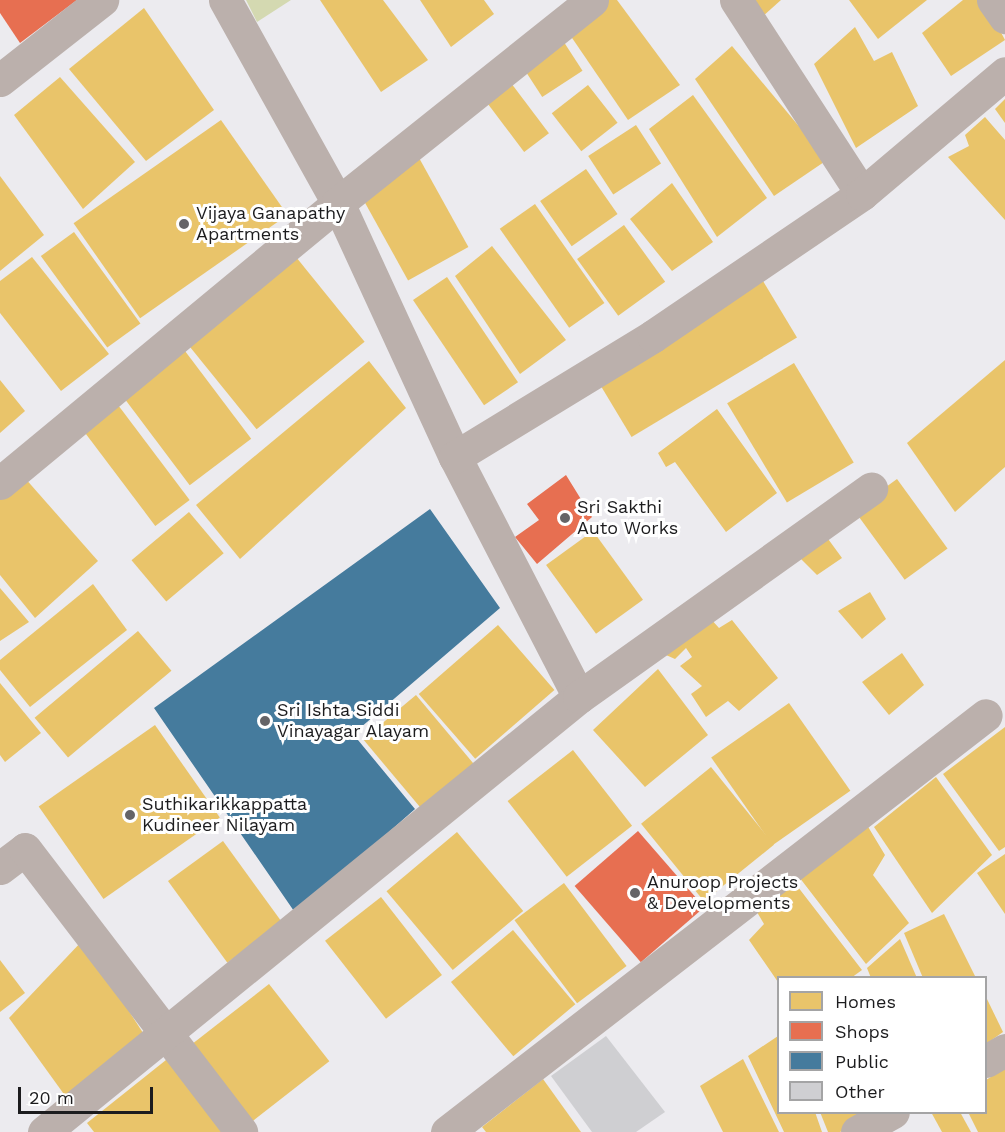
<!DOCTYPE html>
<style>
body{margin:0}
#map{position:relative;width:1005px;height:1132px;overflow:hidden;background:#ecebef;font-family:"Work Sans",sans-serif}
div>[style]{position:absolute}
.green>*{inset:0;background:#d4d9b1}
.homes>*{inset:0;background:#e9c46a;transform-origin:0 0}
.shops>*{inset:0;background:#e76f51;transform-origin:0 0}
.public>*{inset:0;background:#457b9d}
.building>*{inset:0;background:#cfcfd2}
.minor>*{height:33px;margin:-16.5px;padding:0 16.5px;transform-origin:16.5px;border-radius:16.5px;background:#bbb0ac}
.dots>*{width:16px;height:16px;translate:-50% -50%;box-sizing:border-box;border:3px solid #fff;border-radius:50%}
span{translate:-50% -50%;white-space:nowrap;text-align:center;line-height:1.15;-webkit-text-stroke:6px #fff;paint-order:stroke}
.poi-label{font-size:18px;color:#1c1c1e}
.left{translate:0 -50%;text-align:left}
.legend{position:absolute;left:777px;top:976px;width:210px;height:138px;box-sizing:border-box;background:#fff;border:2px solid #a4a4a5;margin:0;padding:8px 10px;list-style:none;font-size:18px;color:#1c1c1e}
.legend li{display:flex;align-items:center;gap:12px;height:30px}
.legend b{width:30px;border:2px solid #a4a4a5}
.scale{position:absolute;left:18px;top:1087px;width:135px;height:27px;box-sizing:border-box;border:3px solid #1c1c1e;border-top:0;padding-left:8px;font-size:18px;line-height:21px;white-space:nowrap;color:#1c1c1e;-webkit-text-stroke:4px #fff;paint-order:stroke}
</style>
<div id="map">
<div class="green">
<i style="clip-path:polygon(246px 0,291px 0,257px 22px)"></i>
</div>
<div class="homes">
<i style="clip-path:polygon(320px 0,383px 0,428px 60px,381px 92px)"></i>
<i style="clip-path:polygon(420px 0,484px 0,494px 14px,451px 47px)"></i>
<i style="clip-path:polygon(604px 0,617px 0,680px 85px,628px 120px,568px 32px)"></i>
<i style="clip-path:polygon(751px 0,781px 0,762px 17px)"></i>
<i style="clip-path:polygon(849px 0,927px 0,878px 39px)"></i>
<i style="clip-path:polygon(963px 0,984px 0,1005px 40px,951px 76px,922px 33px)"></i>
<i style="clip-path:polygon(144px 8px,214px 110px,146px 161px,69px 69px)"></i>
<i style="clip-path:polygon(855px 27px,874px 61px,892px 52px,918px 106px,856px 148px,814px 64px)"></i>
<i style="left:558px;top:33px;width:45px;height:48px;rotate:57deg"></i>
<i style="clip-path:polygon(732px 46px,827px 160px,774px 196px,695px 79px)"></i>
<i style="clip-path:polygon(60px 77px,135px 162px,83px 209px,14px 115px)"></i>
<i style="left:508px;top:79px;width:68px;height:31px;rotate:53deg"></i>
<i style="left:588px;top:85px;width:48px;height:46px;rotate:52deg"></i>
<i style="clip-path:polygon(693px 95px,767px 198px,717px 237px,649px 129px)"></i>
<i style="clip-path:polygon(1005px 99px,1005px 123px,995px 109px)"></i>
<i style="clip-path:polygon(985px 117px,1005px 140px,1005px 220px,948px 157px,969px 146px,965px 135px)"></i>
<i style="left:221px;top:120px;width:116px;height:180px;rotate:55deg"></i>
<i style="left:636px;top:125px;width:46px;height:57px;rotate:57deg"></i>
<i style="left:418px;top:156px;width:104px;height:69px;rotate:61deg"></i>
<i style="left:586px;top:169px;width:55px;height:56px;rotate:55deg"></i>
<i style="clip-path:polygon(0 176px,44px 235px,0 271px)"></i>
<i style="clip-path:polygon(672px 183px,713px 242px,672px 271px,630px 219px)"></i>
<i style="left:535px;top:204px;width:121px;height:43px;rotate:55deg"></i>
<i style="left:624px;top:225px;width:70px;height:58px;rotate:54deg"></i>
<i style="left:74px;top:232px;width:113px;height:41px;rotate:54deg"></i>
<i style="clip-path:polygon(492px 246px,566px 340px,520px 374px,455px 276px)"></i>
<i style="clip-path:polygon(32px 257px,109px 354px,61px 391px,0 313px,0 281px)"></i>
<i style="left:296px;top:257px;width:109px;height:139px;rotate:51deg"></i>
<i style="left:447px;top:277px;width:127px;height:41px;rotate:56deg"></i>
<i style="left:763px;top:281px;width:66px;height:193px;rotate:59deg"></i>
<i style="left:185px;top:351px;width:110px;height:77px;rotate:53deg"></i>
<i style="clip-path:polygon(1005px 360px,1005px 467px,955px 512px,907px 443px)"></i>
<i style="clip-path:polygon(369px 361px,406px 408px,240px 559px,196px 505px)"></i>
<i style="left:794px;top:363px;width:116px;height:78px;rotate:59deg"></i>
<i style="clip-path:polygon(0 380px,25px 411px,0 433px)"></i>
<i style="left:115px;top:401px;width:124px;height:43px;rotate:53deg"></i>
<i style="clip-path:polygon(717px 409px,777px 493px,726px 532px,675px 462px,666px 467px,658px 453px)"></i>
<i style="clip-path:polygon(24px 477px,98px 561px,35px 618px,0 575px,0 496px)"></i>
<i style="left:897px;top:479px;width:86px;height:53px;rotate:54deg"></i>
<i style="left:189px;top:512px;width:54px;height:75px;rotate:50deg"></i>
<i style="left:593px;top:531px;width:85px;height:58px;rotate:54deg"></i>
<i style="clip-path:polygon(823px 532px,842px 558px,817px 575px,796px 554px)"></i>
<i style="clip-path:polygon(93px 584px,127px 630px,30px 707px,0 670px,0 660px)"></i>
<i style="clip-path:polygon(0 588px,29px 622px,0 641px)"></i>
<i style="clip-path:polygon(870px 592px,886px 619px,862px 639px,838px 611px)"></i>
<i style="clip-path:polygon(710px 618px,719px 628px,732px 620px,778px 678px,739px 711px,728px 701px,706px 717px,691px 694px,702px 686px,680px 666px,692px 657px,686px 648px,675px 659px,666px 655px)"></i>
<i style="left:498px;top:625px;width:86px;height:105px;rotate:49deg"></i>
<i style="left:138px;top:631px;width:52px;height:135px;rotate:50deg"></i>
<i style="clip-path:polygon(902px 653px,924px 685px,889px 715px,862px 682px)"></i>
<i style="clip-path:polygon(658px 669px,708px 735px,645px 787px,593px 730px)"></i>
<i style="clip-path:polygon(0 683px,41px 733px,5px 762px,0 755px)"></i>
<i style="left:416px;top:695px;width:90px;height:69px;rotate:50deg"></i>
<i style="left:789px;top:703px;width:107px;height:95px;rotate:55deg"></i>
<i style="left:155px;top:725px;width:113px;height:142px;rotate:55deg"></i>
<i style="clip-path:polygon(1005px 727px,1005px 847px,999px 851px,943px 774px)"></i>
<i style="left:573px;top:750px;width:96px;height:83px;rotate:52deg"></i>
<i style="left:711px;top:767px;width:100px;height:90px;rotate:51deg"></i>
<i style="clip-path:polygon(936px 777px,992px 855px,932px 913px,874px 827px)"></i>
<i style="clip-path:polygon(864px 820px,885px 855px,873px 875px,909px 923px,866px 964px,796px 873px)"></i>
<i style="left:457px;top:832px;width:103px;height:92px;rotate:50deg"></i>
<i style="left:223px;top:841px;width:101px;height:68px;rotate:54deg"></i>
<i style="clip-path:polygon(1005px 854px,1005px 914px,977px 873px)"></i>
<i style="clip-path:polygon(791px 878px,862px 970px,851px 978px,778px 978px,778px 982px,749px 940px,764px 924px,754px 907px)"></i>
<i style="left:564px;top:883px;width:104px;height:62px;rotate:53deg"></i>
<i style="left:381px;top:897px;width:99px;height:71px;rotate:52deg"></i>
<i style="clip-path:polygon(944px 914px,976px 978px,923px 978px,904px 933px)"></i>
<i style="left:513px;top:930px;width:97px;height:81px;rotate:50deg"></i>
<i style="clip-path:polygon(900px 939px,917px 978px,871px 978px,867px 968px)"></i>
<i style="clip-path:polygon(83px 940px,145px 1036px,66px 1097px,9px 1018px)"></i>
<i style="clip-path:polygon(0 960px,25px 993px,0 1012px)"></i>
<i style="left:269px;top:984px;width:98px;height:100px;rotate:52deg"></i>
<i style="clip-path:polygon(986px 997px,1003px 1032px,986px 1044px)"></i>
<i style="clip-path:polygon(778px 1036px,778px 1112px,815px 1112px,822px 1132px,784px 1132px,748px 1056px)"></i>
<i style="clip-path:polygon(171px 1056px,226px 1132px,94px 1132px,87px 1123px)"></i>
<i style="clip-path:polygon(743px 1059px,779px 1132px,723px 1132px,700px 1086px)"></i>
<i style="clip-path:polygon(1005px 1068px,1005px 1132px,978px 1132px,968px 1112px,986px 1112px,986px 1080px)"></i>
<i style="clip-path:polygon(543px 1079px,581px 1132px,486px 1132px,482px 1127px)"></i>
<i style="clip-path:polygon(820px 1112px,867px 1112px,869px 1116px,840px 1132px,828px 1132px)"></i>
<i style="clip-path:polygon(931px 1112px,960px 1112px,971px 1132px,942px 1132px)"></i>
</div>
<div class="shops">
<i style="clip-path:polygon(0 0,77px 0,20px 43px,0 13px)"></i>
<i style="clip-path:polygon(566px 475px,592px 517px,537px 564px,515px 537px,539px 520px,527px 504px)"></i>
<i style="left:638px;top:831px;width:101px;height:84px;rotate:49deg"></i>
</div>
<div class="public">
<i style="clip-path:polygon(430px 509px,500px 608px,353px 734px,415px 809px,296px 914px,154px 708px)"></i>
</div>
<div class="building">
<i style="clip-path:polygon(606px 1036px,665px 1112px,636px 1132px,592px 1132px,551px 1076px)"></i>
</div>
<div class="minor">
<i style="left:225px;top:0;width:232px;rotate:60.9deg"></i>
<i style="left:338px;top:203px;width:280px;rotate:65.3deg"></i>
<i style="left:455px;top:457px;width:270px;rotate:62.7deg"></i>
<i style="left:736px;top:0;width:231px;rotate:57deg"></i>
<i style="left:993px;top:0;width:21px;rotate:55deg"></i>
<i style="left:0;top:80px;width:130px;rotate:-38.1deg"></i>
<i style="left:455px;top:457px;width:232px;rotate:-31.4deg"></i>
<i style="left:653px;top:336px;width:253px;rotate:-34.2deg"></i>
<i style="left:862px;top:194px;width:187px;rotate:-40.2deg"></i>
<i style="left:0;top:483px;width:439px;rotate:-39.6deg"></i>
<i style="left:338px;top:203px;width:325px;rotate:-38.6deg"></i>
<i style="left:0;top:868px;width:31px;rotate:-37deg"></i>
<i style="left:25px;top:849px;width:356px;rotate:52.6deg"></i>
<i style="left:986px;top:1061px;width:22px;rotate:-30deg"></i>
<i style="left:44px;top:1132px;width:690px;rotate:-39.11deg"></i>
<i style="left:579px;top:697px;width:359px;rotate:-35.5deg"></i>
<i style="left:447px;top:1132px;width:681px;rotate:-37.73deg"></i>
<i style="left:857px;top:1132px;width:41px;rotate:-29.1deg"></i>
</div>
<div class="dots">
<i style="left:184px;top:224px;background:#656467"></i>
<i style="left:565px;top:518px;background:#656467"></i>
<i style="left:265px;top:721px;background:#656467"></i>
<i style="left:130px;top:815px;background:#656467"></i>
<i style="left:635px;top:893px;background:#656467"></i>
</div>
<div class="poi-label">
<span class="left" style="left:196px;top:224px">Vijaya Ganapathy<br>Apartments</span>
<span class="left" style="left:577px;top:518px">Sri Sakthi<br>Auto Works</span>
<span class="left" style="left:277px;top:721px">Sri Ishta Siddi<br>Vinayagar Alayam</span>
<span class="left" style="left:142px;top:815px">Suthikarikkappatta<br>Kudineer Nilayam</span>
<span class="left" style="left:647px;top:893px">Anuroop Projects<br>&amp; Developments</span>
</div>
<ul class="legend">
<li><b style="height:16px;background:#e9c46a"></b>Homes</li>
<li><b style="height:16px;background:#e76f51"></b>Shops</li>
<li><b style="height:16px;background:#457b9d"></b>Public</li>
<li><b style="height:16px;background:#cfcfd2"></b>Other</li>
</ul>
<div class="scale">20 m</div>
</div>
